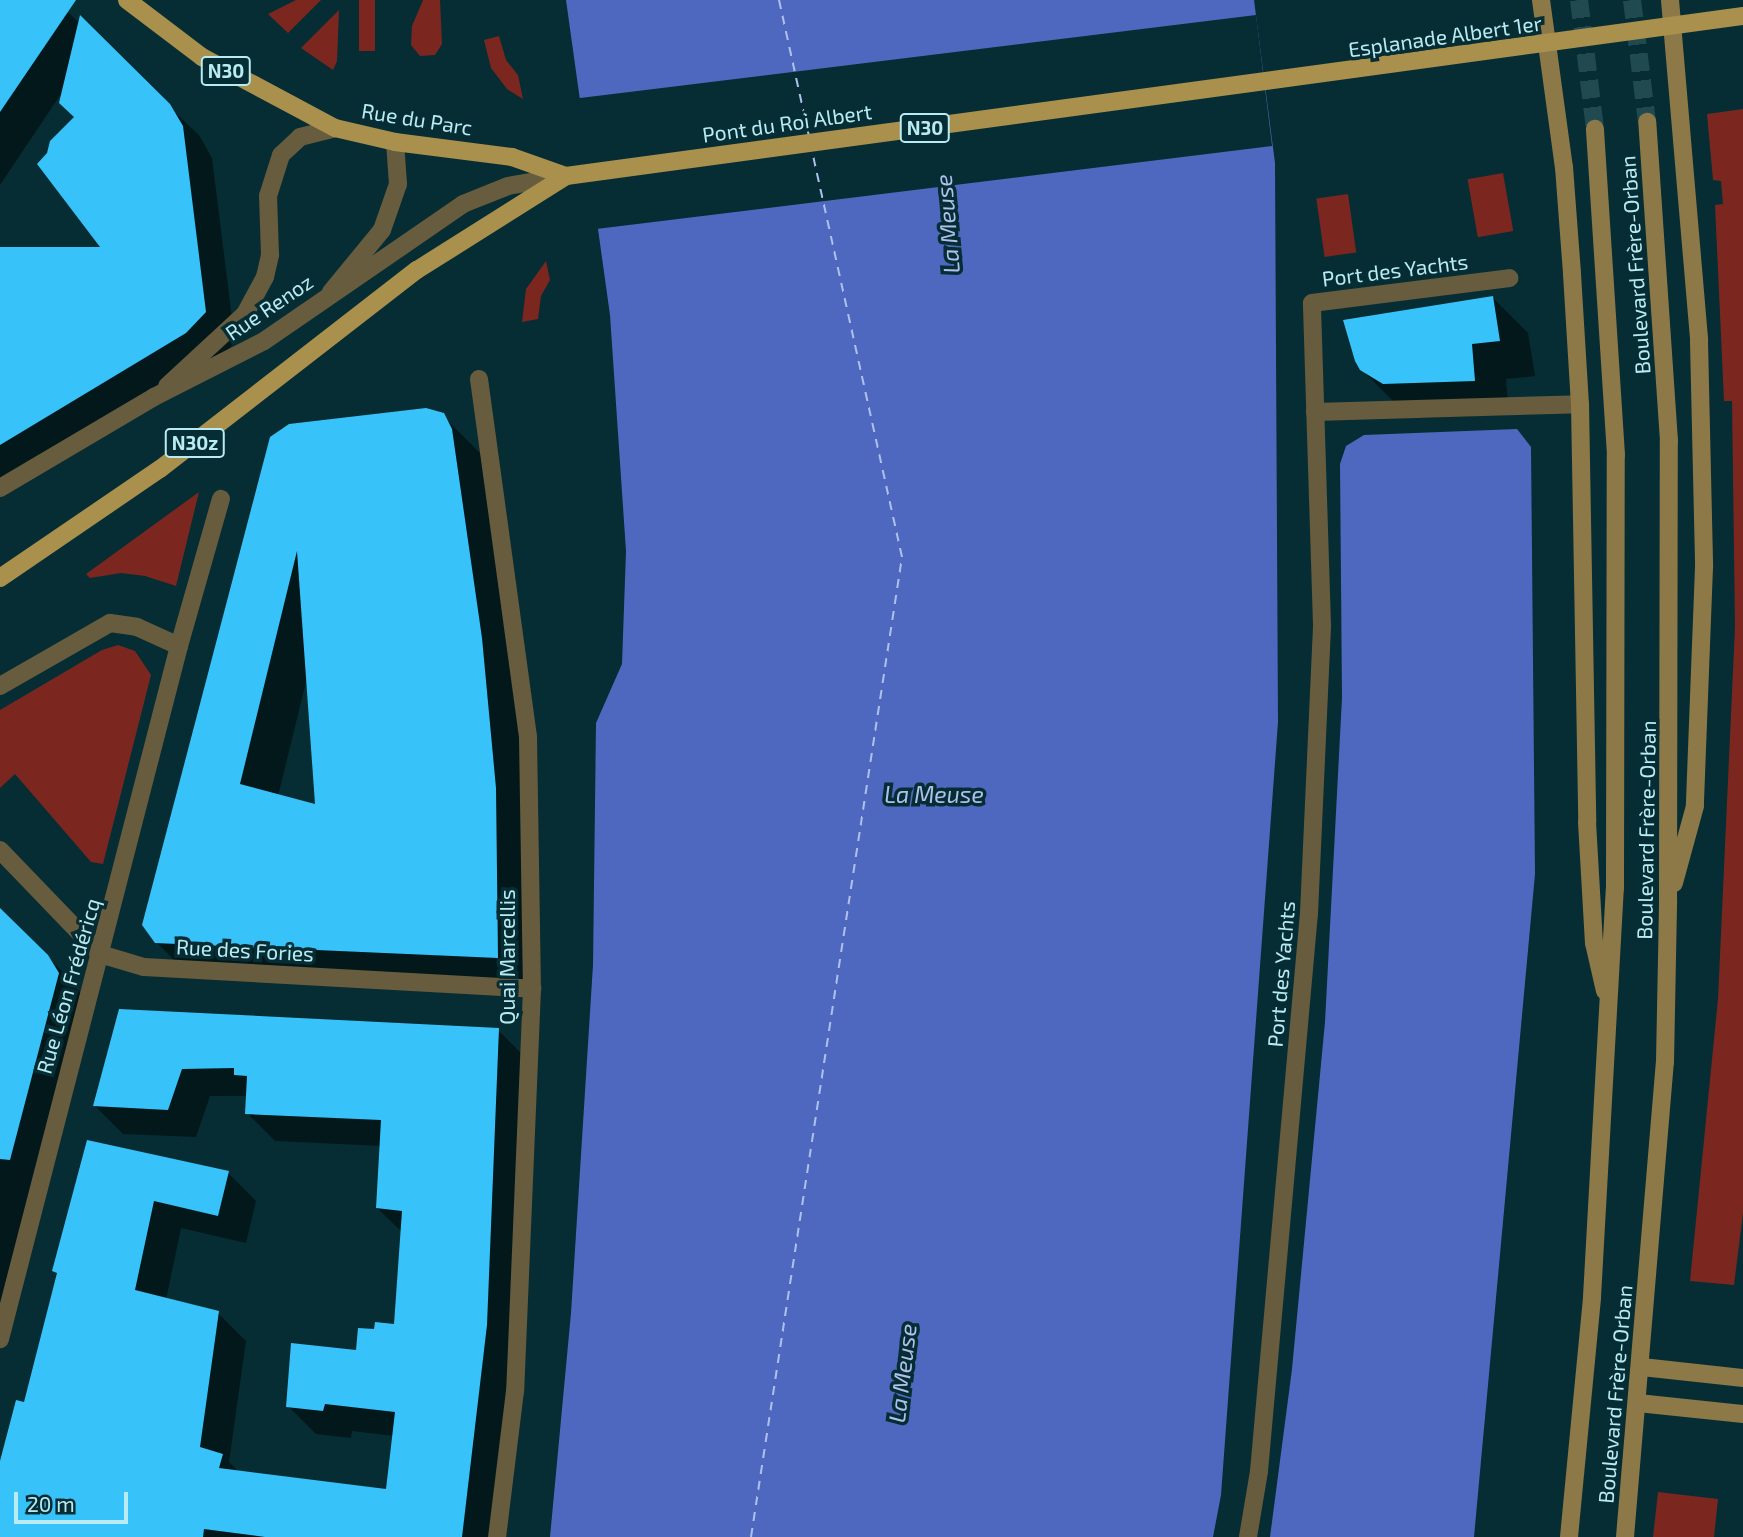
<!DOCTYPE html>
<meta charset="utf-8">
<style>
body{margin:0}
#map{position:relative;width:1743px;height:1537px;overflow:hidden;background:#062d33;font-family:"Exo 2",sans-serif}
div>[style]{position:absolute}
.green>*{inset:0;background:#7b271f;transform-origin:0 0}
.water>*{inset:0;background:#4f68bf}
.pier>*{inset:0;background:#062d33;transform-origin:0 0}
.shadow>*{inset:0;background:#0007}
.ferry>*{height:2px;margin-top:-1px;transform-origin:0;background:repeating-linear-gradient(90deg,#afc0ed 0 9px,transparent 0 16px)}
.building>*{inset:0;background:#37c3f9}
.secondary-tunnel>*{height:18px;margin-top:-9px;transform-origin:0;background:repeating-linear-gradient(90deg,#214a50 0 18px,transparent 0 27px)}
.service>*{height:18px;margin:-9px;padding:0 9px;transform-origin:9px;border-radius:9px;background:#685c3e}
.minor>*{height:18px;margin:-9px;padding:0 9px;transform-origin:9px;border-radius:9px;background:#685c3e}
.tertiary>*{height:18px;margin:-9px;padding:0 9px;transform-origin:9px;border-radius:9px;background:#685c3e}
.secondary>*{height:18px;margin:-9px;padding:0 9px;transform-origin:9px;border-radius:9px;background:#8d7947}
.primary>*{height:18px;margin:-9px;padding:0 9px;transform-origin:9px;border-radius:9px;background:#a9904d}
span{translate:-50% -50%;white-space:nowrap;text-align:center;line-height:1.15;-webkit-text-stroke:7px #062d33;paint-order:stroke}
.shield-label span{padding:2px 5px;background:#062d33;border:2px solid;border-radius:5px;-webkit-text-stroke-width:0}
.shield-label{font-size:19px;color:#b8ebf4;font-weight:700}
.street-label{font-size:21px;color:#b8ebf4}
.water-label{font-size:23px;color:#afc0ed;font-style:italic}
.scale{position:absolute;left:14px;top:1492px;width:114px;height:32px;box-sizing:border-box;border:4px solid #b8ebf4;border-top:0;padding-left:9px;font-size:21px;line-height:24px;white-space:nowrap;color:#b8ebf4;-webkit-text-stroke:5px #062d33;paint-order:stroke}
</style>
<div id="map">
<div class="green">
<i style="clip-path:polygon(296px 0,321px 0,288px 33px,268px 14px)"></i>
<i style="left:359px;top:0;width:16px;height:51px"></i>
<i style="clip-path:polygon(423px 0,440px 0,442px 44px,435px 55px,420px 56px,411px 45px,412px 26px)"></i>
<i style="clip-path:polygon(339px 10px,337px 61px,333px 70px,301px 48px)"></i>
<i style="clip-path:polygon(499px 36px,506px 60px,518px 75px,523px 99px,507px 89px,491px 68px,484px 40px)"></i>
<i style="clip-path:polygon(1743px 109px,1743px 1213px,1734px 1285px,1690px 1281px,1718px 999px,1735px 627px,1732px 401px,1724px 401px,1715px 205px,1723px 204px,1721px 181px,1713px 180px,1707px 114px)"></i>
<i style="left:1503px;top:173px;width:59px;height:36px;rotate:80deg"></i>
<i style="left:1348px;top:194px;width:59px;height:32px;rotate:82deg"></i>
<i style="clip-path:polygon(546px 261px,550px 280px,541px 296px,538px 319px,522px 322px,526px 289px)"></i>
<i style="clip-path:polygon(199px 492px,176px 586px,145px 576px,121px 573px,90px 578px,86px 574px)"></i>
<i style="clip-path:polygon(118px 645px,135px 651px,151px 675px,103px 864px,91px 862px,15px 774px,0 788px,0 710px,102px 650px)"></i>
<i style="clip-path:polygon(1658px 1492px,1718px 1499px,1714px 1537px,1653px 1537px)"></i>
</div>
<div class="water">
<i style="clip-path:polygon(566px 0,1254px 0,1275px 163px,1278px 722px,1221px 1495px,1213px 1537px,550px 1537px,571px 1313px,593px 965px,596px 723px,622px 664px,626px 551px,610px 315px)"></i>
<i style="clip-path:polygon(1517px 429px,1531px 447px,1535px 874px,1474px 1537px,1270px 1537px,1292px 1369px,1325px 1022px,1342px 698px,1340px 464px,1346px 446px,1364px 435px)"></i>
</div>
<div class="pier">
<i style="left:1256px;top:15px;width:132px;height:685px;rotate:83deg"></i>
</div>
<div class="shadow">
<i style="clip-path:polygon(0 0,55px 0,199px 135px,212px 158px,235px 342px,216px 362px,0 494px,0 278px,104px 248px,76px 118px,63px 91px,0 185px)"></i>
<i style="clip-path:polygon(1493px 298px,1528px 333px,1535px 376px,1506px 379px,1509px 415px,1420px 418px,1397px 405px,1361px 369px)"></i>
<i style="clip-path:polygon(evenodd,426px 409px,438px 411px,482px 455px,523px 742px,530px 991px,190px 976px,156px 942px,271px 438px,281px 429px,426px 409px,307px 678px,317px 806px,278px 796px,307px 678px)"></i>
<i style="clip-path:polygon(0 910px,75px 984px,85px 1001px,0 1336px)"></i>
<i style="clip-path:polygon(121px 1011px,498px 1030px,526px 1058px,515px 1354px,491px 1537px,0 1537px,0 1467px,26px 1404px,59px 1276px,54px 1271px,89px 1142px,228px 1173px,256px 1201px,246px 1243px,181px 1228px,166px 1300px,218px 1313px,246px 1341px,229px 1462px,239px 1472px,388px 1491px,394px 1436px,352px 1431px,351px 1438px,316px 1434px,288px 1406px,358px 1352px,376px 1331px,396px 1326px,402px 1232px,377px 1208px,382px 1146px,275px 1141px,247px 1113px,248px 1096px,210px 1096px,196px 1137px,123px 1134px,95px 1106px)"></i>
</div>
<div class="ferry">
<i style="left:779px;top:0;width:139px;rotate:77.6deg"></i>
<i style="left:751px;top:1537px;width:992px;rotate:-81.24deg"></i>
<i style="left:902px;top:557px;width:416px;rotate:-102.5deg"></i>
</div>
<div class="building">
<i style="clip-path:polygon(0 0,76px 0,0 112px)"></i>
<i style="clip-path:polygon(80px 15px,170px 104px,183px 126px,206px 312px,186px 333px,0 445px,0 247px,100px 247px,37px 164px,47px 153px,50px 141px,74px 117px,59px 103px)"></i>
<i style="clip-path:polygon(1493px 296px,1500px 341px,1472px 344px,1475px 381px,1383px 384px,1360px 370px,1355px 361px,1343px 320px)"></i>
<i style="clip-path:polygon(evenodd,426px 408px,444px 413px,452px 429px,482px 638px,496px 788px,498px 958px,155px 943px,142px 925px,270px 437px,289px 424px,426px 408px,297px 551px,315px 804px,240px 784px,297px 551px)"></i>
<i style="clip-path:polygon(0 908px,48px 955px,59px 973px,10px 1160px,0 1159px)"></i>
<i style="clip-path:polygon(119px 1009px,499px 1028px,487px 1325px,462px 1537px,265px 1537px,204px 1529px,203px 1537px,0 1537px,0 1461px,16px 1400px,24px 1402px,57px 1273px,52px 1271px,87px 1140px,229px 1171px,218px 1216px,154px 1201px,135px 1290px,219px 1311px,200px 1447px,223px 1454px,219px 1468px,386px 1489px,395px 1412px,325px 1404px,323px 1411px,286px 1407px,291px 1343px,356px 1350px,358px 1328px,374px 1329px,375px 1322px,394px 1324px,402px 1211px,376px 1208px,381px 1120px,245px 1114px,247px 1076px,234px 1075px,234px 1068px,182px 1069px,168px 1110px,93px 1106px)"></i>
</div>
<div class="secondary-tunnel">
<i style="left:1579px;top:0;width:130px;rotate:82.9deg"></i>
<i style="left:1632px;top:0;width:123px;rotate:83deg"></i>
</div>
<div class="service">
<i style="left:1315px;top:412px;width:265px;rotate:-1.7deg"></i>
<i style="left:1248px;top:1537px;width:67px;rotate:-80.5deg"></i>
<i style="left:1259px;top:1471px;width:560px;rotate:-84.88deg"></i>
<i style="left:1309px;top:913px;width:288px;rotate:-87.4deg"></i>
<i style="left:1322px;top:625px;width:322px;rotate:-91.8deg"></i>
<i style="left:1312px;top:303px;width:199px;rotate:-7.2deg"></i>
</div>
<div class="minor">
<i style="left:331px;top:292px;width:80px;rotate:-50.6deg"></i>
<i style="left:382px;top:230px;width:49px;rotate:-70.8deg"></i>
<i style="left:398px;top:184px;width:42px;rotate:-94.1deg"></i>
<i style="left:479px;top:379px;width:361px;rotate:82.2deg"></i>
<i style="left:528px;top:737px;width:252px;rotate:89.1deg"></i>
<i style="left:532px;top:989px;width:402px;rotate:92.4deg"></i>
<i style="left:515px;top:1391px;width:147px;rotate:97deg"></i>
<i style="left:167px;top:386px;width:106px;rotate:-42.7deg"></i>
<i style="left:245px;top:314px;width:42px;rotate:-61.6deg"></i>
<i style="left:265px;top:277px;width:23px;rotate:-77deg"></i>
<i style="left:270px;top:255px;width:59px;rotate:-91.9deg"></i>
<i style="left:268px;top:196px;width:43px;rotate:-72.4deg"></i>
<i style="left:281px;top:155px;width:26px;rotate:-43deg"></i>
<i style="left:300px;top:137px;width:36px;rotate:-14deg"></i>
<i style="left:179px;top:646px;width:153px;rotate:-74.1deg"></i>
<i style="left:0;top:686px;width:127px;rotate:-29.8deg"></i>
<i style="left:110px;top:623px;width:27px;rotate:8deg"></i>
<i style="left:137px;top:627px;width:46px;rotate:24.3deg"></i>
<i style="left:179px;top:646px;width:716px;rotate:104.48deg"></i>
<i style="left:0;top:850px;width:144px;rotate:46.1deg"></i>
<i style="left:100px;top:954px;width:46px;rotate:16.5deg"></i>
<i style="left:144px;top:967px;width:389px;rotate:3.2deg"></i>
</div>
<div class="tertiary">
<i style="left:0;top:488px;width:179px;rotate:-30.6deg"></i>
<i style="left:154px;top:397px;width:123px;rotate:-27deg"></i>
<i style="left:264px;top:341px;width:242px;rotate:-34.5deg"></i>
<i style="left:463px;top:204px;width:48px;rotate:-21.8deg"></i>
<i style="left:508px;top:186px;width:59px;rotate:-9.8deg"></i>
</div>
<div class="secondary">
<i style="left:1541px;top:0;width:169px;rotate:82.2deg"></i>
<i style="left:1564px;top:167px;width:107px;rotate:85.7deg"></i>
<i style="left:1572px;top:274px;width:130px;rotate:86.5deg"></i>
<i style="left:1580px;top:404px;width:418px;rotate:89deg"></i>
<i style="left:1587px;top:822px;width:121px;rotate:86.7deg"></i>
<i style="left:1594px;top:943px;width:49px;rotate:77.1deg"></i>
<i style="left:1670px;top:0;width:342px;rotate:85.1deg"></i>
<i style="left:1699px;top:341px;width:226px;rotate:88.7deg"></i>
<i style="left:1704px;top:567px;width:239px;rotate:92.2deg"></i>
<i style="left:1695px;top:806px;width:80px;rotate:105.3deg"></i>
<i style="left:1642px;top:1367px;width:102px;rotate:6.2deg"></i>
<i style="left:1638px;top:1403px;width:106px;rotate:6deg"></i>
<i style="left:1569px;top:1537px;width:241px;rotate:-84.5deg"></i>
<i style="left:1592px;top:1297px;width:410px;rotate:-86.8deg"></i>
<i style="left:1615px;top:888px;width:433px;rotate:-89.9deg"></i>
<i style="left:1616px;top:455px;width:327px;rotate:-93.7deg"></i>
<i style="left:1625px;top:1537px;width:477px;rotate:-85.2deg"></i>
<i style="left:1665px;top:1062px;width:162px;rotate:-88.9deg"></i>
<i style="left:1668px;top:900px;width:459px;rotate:-89.9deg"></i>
<i style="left:1669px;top:441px;width:320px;rotate:-93.9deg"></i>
</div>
<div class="primary">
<i style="left:127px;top:0;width:94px;rotate:37.2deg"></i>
<i style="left:202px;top:57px;width:151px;rotate:28.1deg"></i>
<i style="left:335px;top:128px;width:62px;rotate:13.1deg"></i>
<i style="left:395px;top:142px;width:118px;rotate:7.3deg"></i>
<i style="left:512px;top:157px;width:57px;rotate:19.4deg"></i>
<i style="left:0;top:578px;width:194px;rotate:-34.3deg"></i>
<i style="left:160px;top:469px;width:325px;rotate:-37.8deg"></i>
<i style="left:417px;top:270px;width:176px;rotate:-32.2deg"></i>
<i style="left:566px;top:176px;width:1188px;rotate:-7.74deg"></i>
</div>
<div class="shield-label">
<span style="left:226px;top:71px">N30</span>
<span style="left:925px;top:128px">N30</span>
<span style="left:195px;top:443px">N30z</span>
</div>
<div class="street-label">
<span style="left:1445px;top:36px;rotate:-8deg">Esplanade Albert 1er</span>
<span style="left:417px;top:119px;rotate:9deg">Rue du Parc</span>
<span style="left:787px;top:123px;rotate:-8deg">Pont du Roi Albert</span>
<span style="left:1635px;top:265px;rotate:-94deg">Boulevard Frère-Orban</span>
<span style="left:1395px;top:270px;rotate:-7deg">Port des Yachts</span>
<span style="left:269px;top:307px;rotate:-34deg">Rue Renoz</span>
<span style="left:1646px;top:830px;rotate:-89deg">Boulevard Frère-Orban</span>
<span style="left:245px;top:950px;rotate:3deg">Rue des Fories</span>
<span style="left:507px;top:957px;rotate:-90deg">Quai Marcellis</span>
<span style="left:1281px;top:974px;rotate:-85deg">Port des Yachts</span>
<span style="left:68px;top:986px;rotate:-74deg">Rue Léon Frédéricq</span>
<span style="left:1615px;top:1394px;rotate:-85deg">Boulevard Frère-Orban</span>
</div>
<div class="water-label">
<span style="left:947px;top:224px;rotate:-95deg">La Meuse</span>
<span style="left:934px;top:794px">La Meuse</span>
<span style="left:902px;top:1373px;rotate:-83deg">La Meuse</span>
</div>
<div class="scale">20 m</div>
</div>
